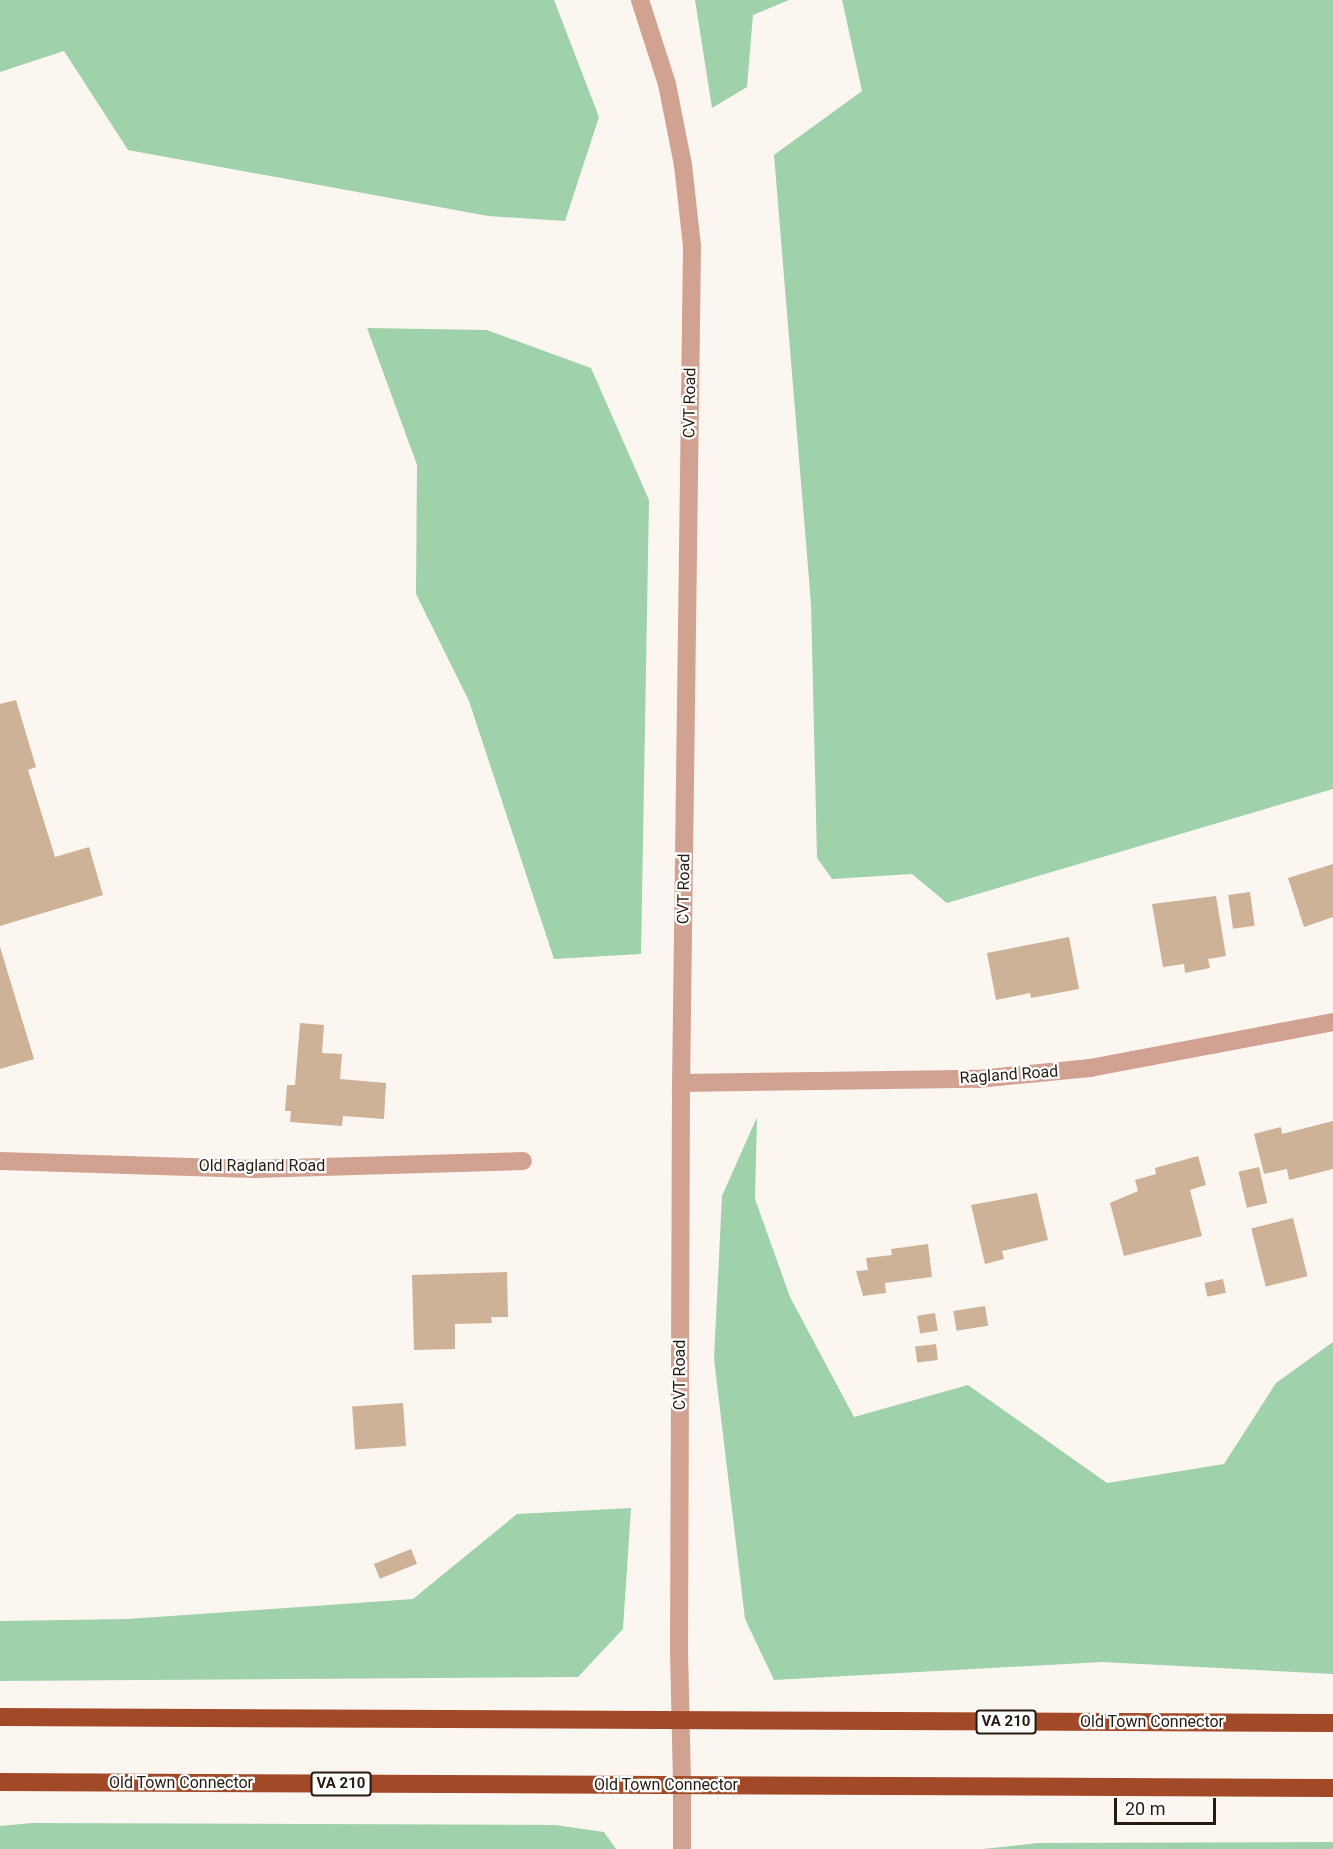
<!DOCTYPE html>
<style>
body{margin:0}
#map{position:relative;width:1333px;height:1849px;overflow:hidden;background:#fcf6f1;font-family:Roboto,sans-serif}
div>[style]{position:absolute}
.forest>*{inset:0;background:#9fd1aa}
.building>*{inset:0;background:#cdb298;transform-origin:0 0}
.minor>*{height:18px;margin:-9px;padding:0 9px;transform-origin:9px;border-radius:9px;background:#d1a292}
.tertiary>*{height:18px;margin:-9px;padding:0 9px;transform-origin:9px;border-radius:9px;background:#d1a292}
.trunk>*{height:18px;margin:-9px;padding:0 9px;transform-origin:9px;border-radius:9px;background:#a24a28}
span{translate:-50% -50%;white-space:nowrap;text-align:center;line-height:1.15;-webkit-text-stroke:4.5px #fff;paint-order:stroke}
.shield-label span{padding:2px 4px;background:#fff;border:2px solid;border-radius:4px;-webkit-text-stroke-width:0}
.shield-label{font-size:15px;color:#251b11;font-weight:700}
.street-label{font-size:16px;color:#251b11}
.scale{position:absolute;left:1114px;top:1798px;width:102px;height:27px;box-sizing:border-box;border:3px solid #251b11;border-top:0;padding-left:8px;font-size:18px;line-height:21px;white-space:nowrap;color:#251b11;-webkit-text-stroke:4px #fff;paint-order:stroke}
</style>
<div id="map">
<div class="forest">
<i style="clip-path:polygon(0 0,554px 0,599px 117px,565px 221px,488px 216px,128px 150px,64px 51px,0 72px)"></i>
<i style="clip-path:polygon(695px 0,789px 0,753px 15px,747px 87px,712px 108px)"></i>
<i style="clip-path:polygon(842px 0,1333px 0,1333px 789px,947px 903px,912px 874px,832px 879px,817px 858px,811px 604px,774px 155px,862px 91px)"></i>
<i style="clip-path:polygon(367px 328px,487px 330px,591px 368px,649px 500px,641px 954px,554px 959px,469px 701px,416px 594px,417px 465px)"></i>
<i style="clip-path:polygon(757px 1117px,755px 1199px,790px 1297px,854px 1417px,968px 1385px,1107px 1483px,1224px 1464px,1276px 1383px,1333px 1342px,1333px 1674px,1102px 1662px,774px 1680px,745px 1619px,714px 1359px,722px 1196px)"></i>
<i style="clip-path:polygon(631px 1508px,623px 1629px,578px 1677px,0 1681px,0 1621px,128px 1619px,413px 1599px,517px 1514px)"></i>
<i style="clip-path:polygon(32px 1823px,555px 1825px,604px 1832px,616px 1849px,0 1849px,0 1826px)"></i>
<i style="clip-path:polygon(1333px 1842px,1333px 1849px,983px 1849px,1038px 1843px)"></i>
</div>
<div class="building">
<i style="clip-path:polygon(16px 700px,36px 767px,28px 770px,55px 857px,89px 847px,103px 895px,0 926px,0 704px)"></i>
<i style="clip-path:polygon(1333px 864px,1333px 917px,1304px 927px,1288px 878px)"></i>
<i style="left:1250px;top:892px;width:34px;height:22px;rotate:82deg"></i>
<i style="clip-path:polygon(1216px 896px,1226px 956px,1208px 959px,1210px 968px,1185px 973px,1184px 964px,1163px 967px,1152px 904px)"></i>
<i style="clip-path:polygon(1069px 937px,1079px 989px,1031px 998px,1030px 993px,996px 1000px,987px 953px)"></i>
<i style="clip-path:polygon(0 947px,34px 1059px,0 1069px)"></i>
<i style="clip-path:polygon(300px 1023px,324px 1025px,322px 1053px,342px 1054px,340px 1079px,386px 1083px,384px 1119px,343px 1116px,342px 1126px,290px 1122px,291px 1111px,285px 1111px,287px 1085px,295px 1085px)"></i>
<i style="clip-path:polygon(1333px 1121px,1333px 1169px,1289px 1180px,1287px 1169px,1264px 1174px,1254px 1134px,1281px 1127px,1282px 1134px)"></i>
<i style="clip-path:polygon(1198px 1156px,1206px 1185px,1190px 1190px,1202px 1236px,1124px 1256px,1110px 1203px,1138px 1191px,1135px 1180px,1156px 1174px,1155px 1168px)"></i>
<i style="left:1259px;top:1167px;width:37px;height:21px;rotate:77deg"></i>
<i style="clip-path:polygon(1037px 1193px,1048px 1240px,1002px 1251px,1004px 1259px,985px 1264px,971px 1205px)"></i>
<i style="left:1293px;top:1218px;width:60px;height:43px;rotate:76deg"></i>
<i style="clip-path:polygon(928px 1244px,932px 1277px,885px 1283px,886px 1293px,863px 1296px,856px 1271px,868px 1270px,866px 1258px,892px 1255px,891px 1249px)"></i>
<i style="clip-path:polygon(507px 1272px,508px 1317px,491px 1317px,492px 1323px,455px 1324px,455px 1349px,414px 1350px,412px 1275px)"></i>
<i style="left:1223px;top:1279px;width:14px;height:19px;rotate:78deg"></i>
<i style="left:985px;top:1306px;width:20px;height:32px;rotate:81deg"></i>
<i style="left:935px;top:1313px;width:18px;height:18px;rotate:81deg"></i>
<i style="left:936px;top:1344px;width:16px;height:21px;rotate:83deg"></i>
<i style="left:403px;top:1403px;width:43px;height:51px;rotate:86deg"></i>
<i style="left:411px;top:1549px;width:16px;height:40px;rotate:68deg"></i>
</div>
<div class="minor">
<i style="left:681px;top:1083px;width:297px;rotate:-0.8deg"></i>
<i style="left:978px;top:1079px;width:113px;rotate:-5.6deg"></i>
<i style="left:1090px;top:1068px;width:247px;rotate:-10.7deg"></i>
<i style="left:0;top:1161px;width:254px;rotate:1.8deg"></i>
<i style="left:254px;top:1169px;width:269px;rotate:-1.7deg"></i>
<i style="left:682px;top:1785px;width:64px;rotate:90deg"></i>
</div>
<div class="tertiary">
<i style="left:640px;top:0;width:88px;rotate:72.2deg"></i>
<i style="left:667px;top:84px;width:83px;rotate:78.8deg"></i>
<i style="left:683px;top:165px;width:81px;rotate:83.7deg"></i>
<i style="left:692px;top:246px;width:837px;rotate:90.75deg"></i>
<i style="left:681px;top:1083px;width:568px;rotate:90.2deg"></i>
<i style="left:679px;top:1651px;width:134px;rotate:88.7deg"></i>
</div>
<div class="trunk">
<i style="left:0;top:1717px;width:1333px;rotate:0.26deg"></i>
<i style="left:0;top:1782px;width:1333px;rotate:0.26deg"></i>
</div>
<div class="shield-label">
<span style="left:1006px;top:1722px">VA 210</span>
<span style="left:341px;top:1784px">VA 210</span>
</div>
<div class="street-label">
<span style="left:690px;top:403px;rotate:-89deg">CVT Road</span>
<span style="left:684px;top:889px;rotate:-89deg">CVT Road</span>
<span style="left:1009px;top:1075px;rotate:-4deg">Ragland Road</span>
<span style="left:262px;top:1166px">Old Ragland Road</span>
<span style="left:680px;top:1375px;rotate:-90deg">CVT Road</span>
<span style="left:1152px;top:1722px">Old Town Connector</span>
<span style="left:181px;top:1783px">Old Town Connector</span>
<span style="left:666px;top:1785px">Old Town Connector</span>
</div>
<div class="scale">20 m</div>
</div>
